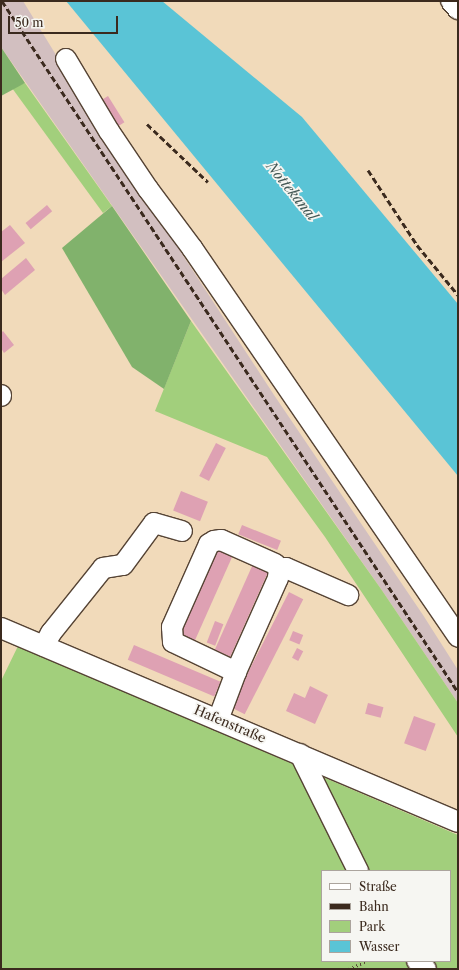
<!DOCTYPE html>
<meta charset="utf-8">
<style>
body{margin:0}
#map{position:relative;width:459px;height:970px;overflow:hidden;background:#f1daba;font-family:"Libre Caslon Text",serif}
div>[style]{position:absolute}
.industrial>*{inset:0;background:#d2bfc0}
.green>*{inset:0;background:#a2cf7c}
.forest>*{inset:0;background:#81b26c}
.water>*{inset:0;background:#5ac4d6}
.building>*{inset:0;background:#dea1b3;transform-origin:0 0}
.path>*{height:2.5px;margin-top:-1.25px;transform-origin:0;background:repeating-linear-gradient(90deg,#564435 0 1px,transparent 0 4px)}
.roads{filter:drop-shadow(1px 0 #564435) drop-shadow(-1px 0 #564435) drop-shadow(0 1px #564435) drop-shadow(0 -1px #564435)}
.minor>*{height:20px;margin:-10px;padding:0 10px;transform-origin:10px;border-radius:10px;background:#fff}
.rail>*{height:3px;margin-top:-1.5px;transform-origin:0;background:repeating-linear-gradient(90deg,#3b2a1e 0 6px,transparent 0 9px)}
span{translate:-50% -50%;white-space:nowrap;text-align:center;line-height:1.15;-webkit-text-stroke:3.5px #f6f6f2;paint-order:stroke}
.street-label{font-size:13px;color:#3b2a1e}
.water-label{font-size:14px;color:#445855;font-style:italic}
.frame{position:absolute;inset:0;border:2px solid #3b2a1e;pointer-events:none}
.legend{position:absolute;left:321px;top:870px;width:130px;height:92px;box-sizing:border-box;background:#f6f6f2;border:1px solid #aba49d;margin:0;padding:5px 7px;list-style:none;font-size:12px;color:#3b2a1e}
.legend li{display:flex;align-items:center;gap:8px;height:20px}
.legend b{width:20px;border:1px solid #aba49d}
.scale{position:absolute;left:8px;top:16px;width:110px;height:18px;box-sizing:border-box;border:2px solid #3b2a1e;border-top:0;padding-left:5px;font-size:12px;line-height:14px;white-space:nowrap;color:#3b2a1e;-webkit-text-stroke:3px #f6f6f2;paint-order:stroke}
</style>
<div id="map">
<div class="industrial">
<i style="clip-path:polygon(1px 1px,23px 1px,113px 148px,274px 395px,423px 615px,458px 670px,458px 703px,381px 589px,1px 47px)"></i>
</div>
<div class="green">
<i style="clip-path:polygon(25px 83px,112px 206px,103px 213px,12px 88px)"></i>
<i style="clip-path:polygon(191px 321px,381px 589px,458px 703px,458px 737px,325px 537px,267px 457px,155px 411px)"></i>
<i style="clip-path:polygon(evenodd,18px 646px,458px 835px,458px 969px,1px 969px,1px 681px,18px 646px,322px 871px,450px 871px,450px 961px,322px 961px,322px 871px)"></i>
</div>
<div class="forest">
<i style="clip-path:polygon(1px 47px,25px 83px,1px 96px)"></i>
<i style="clip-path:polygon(112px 206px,191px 321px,164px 389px,132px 367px,62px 248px)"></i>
</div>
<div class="water">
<i style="clip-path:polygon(66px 1px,162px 1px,302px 117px,458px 304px,458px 476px)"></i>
</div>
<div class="building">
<i style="left:108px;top:96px;width:31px;height:13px;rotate:58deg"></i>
<i style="left:47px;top:205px;width:8px;height:28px;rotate:50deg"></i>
<i style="clip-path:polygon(10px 225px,25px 243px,1px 262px,1px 232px)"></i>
<i style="clip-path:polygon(26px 258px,35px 270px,5px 295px,1px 289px,1px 279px)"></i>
<i style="clip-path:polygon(3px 331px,14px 345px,4px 353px,1px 348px,1px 333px)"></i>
<i style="left:216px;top:443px;width:11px;height:37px;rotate:27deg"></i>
<i style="left:181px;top:491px;width:29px;height:21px;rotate:22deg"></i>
<i style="left:242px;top:525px;width:42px;height:10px;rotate:22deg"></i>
<i style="left:217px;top:549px;width:17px;height:95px;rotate:24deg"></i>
<i style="left:253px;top:564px;width:17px;height:94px;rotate:24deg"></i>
<i style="left:289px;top:592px;width:16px;height:129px;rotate:27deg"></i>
<i style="left:215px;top:621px;width:9px;height:23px;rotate:21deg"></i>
<i style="left:293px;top:631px;width:11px;height:10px;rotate:22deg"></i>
<i style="left:134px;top:645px;width:94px;height:16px;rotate:23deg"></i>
<i style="left:297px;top:648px;width:7px;height:11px;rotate:27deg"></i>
<i style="clip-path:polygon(310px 686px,328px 695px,315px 724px,286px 711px,294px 693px,305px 698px)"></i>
<i style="left:368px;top:703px;width:16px;height:11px;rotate:15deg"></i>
<i style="left:414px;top:716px;width:23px;height:29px;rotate:20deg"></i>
</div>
<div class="path">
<i style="left:349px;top:969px;width:19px;rotate:-25deg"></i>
</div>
<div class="roads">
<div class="minor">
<i style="left:451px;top:1px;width:11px;rotate:49deg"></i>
<i style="left:66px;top:59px;width:84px;rotate:59.2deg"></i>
<i style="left:109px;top:131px;width:70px;rotate:56.1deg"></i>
<i style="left:148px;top:189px;width:74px;rotate:53.3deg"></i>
<i style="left:192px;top:248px;width:471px;rotate:55.6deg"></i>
<i style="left:1px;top:395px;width:1px;rotate:90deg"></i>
<i style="left:279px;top:569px;width:7px;rotate:-8deg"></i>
<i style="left:286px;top:568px;width:68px;rotate:23.5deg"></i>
<i style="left:1px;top:628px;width:496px;rotate:23deg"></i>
<i style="left:44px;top:646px;width:15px;rotate:-62deg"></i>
<i style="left:51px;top:633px;width:83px;rotate:-51.3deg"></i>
<i style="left:103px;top:568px;width:20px;rotate:-9deg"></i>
<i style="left:123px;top:565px;width:52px;rotate:-53.6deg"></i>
<i style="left:154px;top:523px;width:29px;rotate:16deg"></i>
<i style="left:218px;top:720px;width:51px;rotate:-69.4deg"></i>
<i style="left:236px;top:672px;width:103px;rotate:-65.9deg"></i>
<i style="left:278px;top:578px;width:9px;rotate:-84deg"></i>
<i style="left:279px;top:569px;width:6px;rotate:-129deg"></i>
<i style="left:275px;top:564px;width:59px;rotate:-156deg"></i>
<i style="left:221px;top:540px;width:7px;rotate:172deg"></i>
<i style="left:214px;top:541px;width:6px;rotate:149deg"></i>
<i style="left:209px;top:544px;width:91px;rotate:114deg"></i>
<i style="left:172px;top:627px;width:15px;rotate:86deg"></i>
<i style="left:173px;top:642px;width:70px;rotate:25.5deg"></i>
<i style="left:300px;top:754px;width:131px;rotate:63.6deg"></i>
<i style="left:417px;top:961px;width:12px;rotate:42deg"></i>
</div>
</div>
<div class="rail">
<i style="left:2px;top:1px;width:828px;rotate:56.58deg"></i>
<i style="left:147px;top:124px;width:84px;rotate:43.6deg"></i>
<i style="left:368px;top:170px;width:90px;rotate:56.8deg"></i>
<i style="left:417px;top:245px;width:65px;rotate:50.6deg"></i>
</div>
<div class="street-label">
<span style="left:230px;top:724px;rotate:23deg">Hafenstraße</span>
</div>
<div class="water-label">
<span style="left:292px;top:191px;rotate:51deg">Nottekanal</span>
</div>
<div class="frame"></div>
<ul class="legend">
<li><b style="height:5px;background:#fff"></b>Straße</li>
<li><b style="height:5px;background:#3b2a1e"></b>Bahn</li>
<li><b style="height:11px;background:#a2cf7c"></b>Park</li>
<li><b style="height:11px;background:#5ac4d6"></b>Wasser</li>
</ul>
<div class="scale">50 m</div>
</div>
